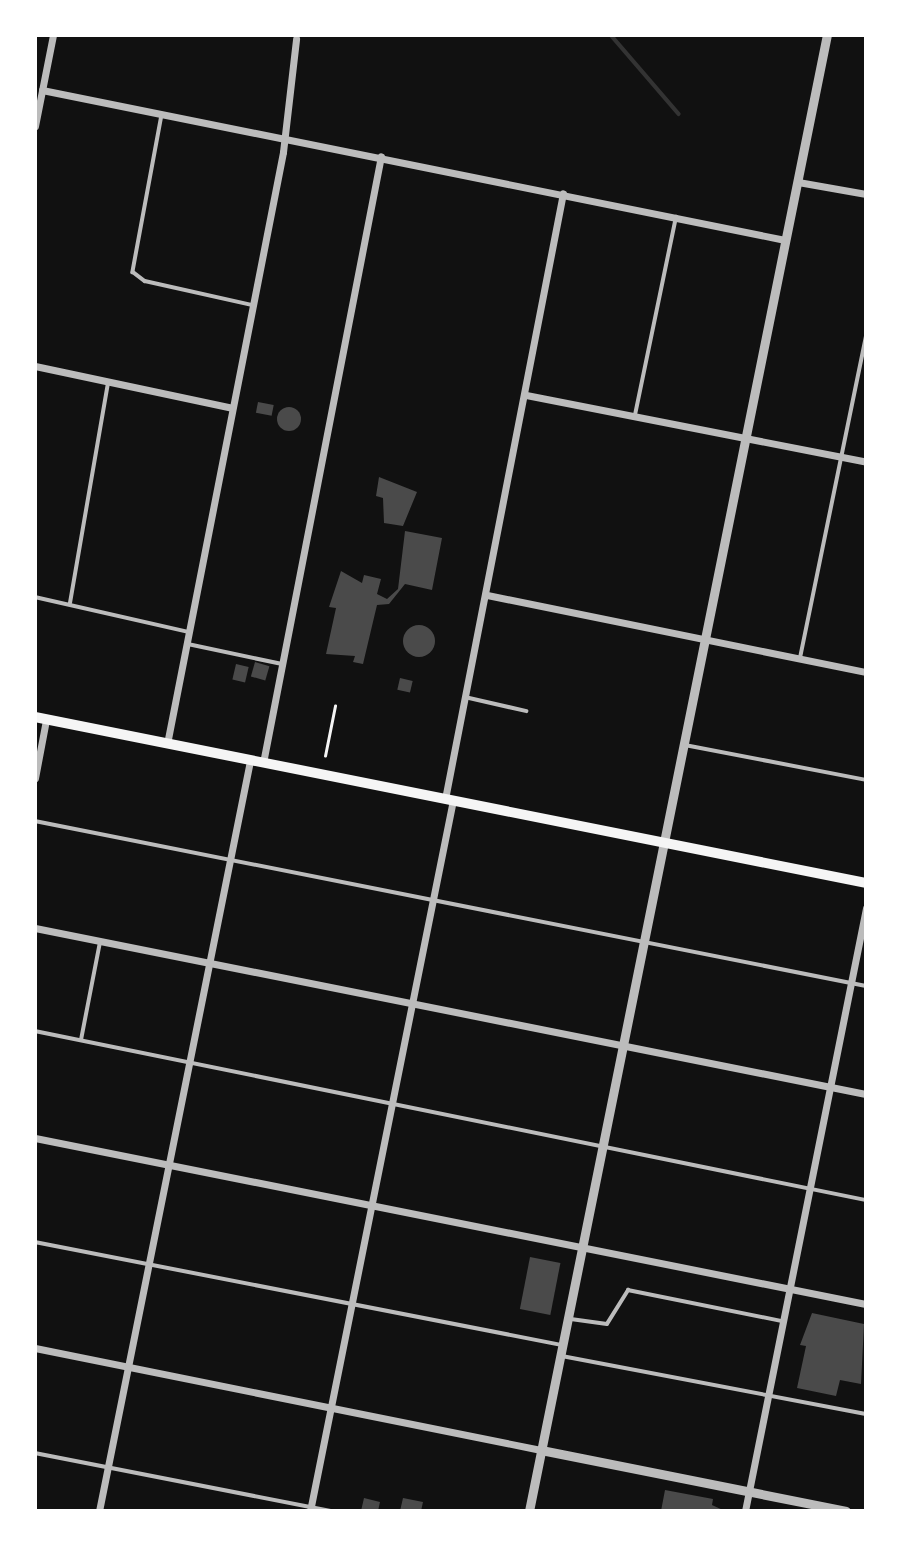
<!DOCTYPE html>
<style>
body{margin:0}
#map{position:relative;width:901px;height:1546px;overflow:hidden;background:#111;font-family:Raleway,sans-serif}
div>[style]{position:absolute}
.stream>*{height:3.5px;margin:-1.75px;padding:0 1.75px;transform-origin:1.75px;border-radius:1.75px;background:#333}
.building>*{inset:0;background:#4a4a4a;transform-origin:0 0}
.round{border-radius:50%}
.path>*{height:2.5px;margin:-1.25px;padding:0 1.25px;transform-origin:1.25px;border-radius:1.25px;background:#f5f5f5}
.service>*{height:3.5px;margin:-1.75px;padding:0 1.75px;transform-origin:1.75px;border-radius:1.75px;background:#bcbcbc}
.minor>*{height:7px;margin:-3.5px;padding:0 3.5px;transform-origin:3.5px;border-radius:3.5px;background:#bcbcbc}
.tertiary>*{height:9px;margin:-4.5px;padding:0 4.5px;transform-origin:4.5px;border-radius:4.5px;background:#bcbcbc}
.secondary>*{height:10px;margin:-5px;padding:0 5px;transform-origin:5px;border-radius:5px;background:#f5f5f5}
span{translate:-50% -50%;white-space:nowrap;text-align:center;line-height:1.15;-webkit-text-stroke:5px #fff;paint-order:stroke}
.frame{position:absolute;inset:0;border:37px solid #fff;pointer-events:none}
</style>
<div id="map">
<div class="stream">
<i style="left:611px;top:35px;width:104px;rotate:49.3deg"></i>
</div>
<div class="building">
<i style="left:258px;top:402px;width:16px;height:11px;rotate:11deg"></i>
<i class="round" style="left:277px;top:407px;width:24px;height:24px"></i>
<i style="clip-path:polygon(379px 477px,417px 492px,403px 526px,384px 523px,383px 498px,376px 496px)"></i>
<i style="clip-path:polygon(405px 531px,442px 538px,432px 590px,405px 584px,389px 604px,377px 605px,363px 664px,353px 662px,355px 656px,326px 654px,336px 608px,329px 607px,341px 571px,362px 583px,364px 575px,381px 579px,377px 594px,387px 599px,398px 589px)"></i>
<i class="round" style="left:403px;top:625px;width:32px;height:32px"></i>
<i style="left:255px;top:662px;width:15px;height:15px;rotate:16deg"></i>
<i style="left:236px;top:664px;width:13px;height:16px;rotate:13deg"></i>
<i style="left:400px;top:678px;width:13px;height:12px;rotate:13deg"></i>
<i style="left:530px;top:1257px;width:31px;height:53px;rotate:11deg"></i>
<i style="clip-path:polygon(812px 1313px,864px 1324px,861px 1384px,840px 1380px,836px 1396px,797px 1388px,806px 1346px,800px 1345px)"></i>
<i style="clip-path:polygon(665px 1490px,713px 1499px,712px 1505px,725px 1511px,661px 1511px)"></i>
<i style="clip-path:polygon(364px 1498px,380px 1502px,378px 1511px,361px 1511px)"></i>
<i style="clip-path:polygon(403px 1498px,423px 1502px,421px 1511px,400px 1511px)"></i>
</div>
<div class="path">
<i style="left:325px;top:756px;width:51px;rotate:-78.7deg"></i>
</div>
<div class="service">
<i style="left:162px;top:115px;width:160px;rotate:100.5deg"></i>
<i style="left:133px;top:272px;width:15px;rotate:37deg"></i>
<i style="left:145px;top:281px;width:110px;rotate:12.6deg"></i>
<i style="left:635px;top:415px;width:202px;rotate:-78.3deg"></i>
<i style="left:35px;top:597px;width:158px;rotate:12.8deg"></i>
<i style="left:70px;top:603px;width:222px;rotate:-80.2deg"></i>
<i style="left:188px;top:644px;width:96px;rotate:12deg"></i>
<i style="left:800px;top:658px;width:328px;rotate:-78.4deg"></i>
<i style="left:465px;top:697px;width:63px;rotate:12.9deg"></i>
<i style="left:685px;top:745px;width:184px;rotate:10.9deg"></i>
<i style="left:35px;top:821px;width:847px;rotate:11.23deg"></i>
<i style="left:35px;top:1031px;width:848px;rotate:11.5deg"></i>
<i style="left:81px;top:1040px;width:100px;rotate:-79deg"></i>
<i style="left:35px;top:1242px;width:537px;rotate:11.06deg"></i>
<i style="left:571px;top:1319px;width:36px;rotate:8deg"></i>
<i style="left:607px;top:1324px;width:40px;rotate:-58deg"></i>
<i style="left:628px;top:1290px;width:157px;rotate:11.4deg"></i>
<i style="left:562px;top:1356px;width:309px;rotate:10.8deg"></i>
<i style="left:35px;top:1453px;width:301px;rotate:11.1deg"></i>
</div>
<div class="minor">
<i style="left:42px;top:90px;width:758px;rotate:11.41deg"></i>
<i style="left:35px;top:126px;width:93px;rotate:-78.8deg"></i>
<i style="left:798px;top:182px;width:69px;rotate:10deg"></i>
<i style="left:35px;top:366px;width:201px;rotate:12deg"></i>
<i style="left:526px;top:395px;width:347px;rotate:11.1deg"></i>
<i style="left:487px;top:595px;width:387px;rotate:11.5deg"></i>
<i style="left:167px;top:744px;width:603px;rotate:-78.91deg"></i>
<i style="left:283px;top:152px;width:114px;rotate:-83.4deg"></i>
<i style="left:263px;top:763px;width:618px;rotate:-79deg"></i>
<i style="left:35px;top:778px;width:59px;rotate:-79.3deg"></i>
<i style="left:445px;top:799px;width:617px;rotate:-78.98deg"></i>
<i style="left:35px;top:928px;width:847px;rotate:11.3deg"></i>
<i style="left:35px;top:1138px;width:847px;rotate:11.3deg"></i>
<i style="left:35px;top:1348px;width:516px;rotate:11.4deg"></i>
<i style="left:99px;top:1511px;width:765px;rotate:-78.62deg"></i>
<i style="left:310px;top:1511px;width:725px;rotate:-78.63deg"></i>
<i style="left:745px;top:1511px;width:615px;rotate:-78.65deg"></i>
</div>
<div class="tertiary">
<i style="left:541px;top:1450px;width:311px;rotate:11.3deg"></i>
<i style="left:529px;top:1511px;width:1506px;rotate:-78.59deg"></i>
</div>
<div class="secondary">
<i style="left:35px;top:717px;width:847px;rotate:11.3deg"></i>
</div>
<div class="frame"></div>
</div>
